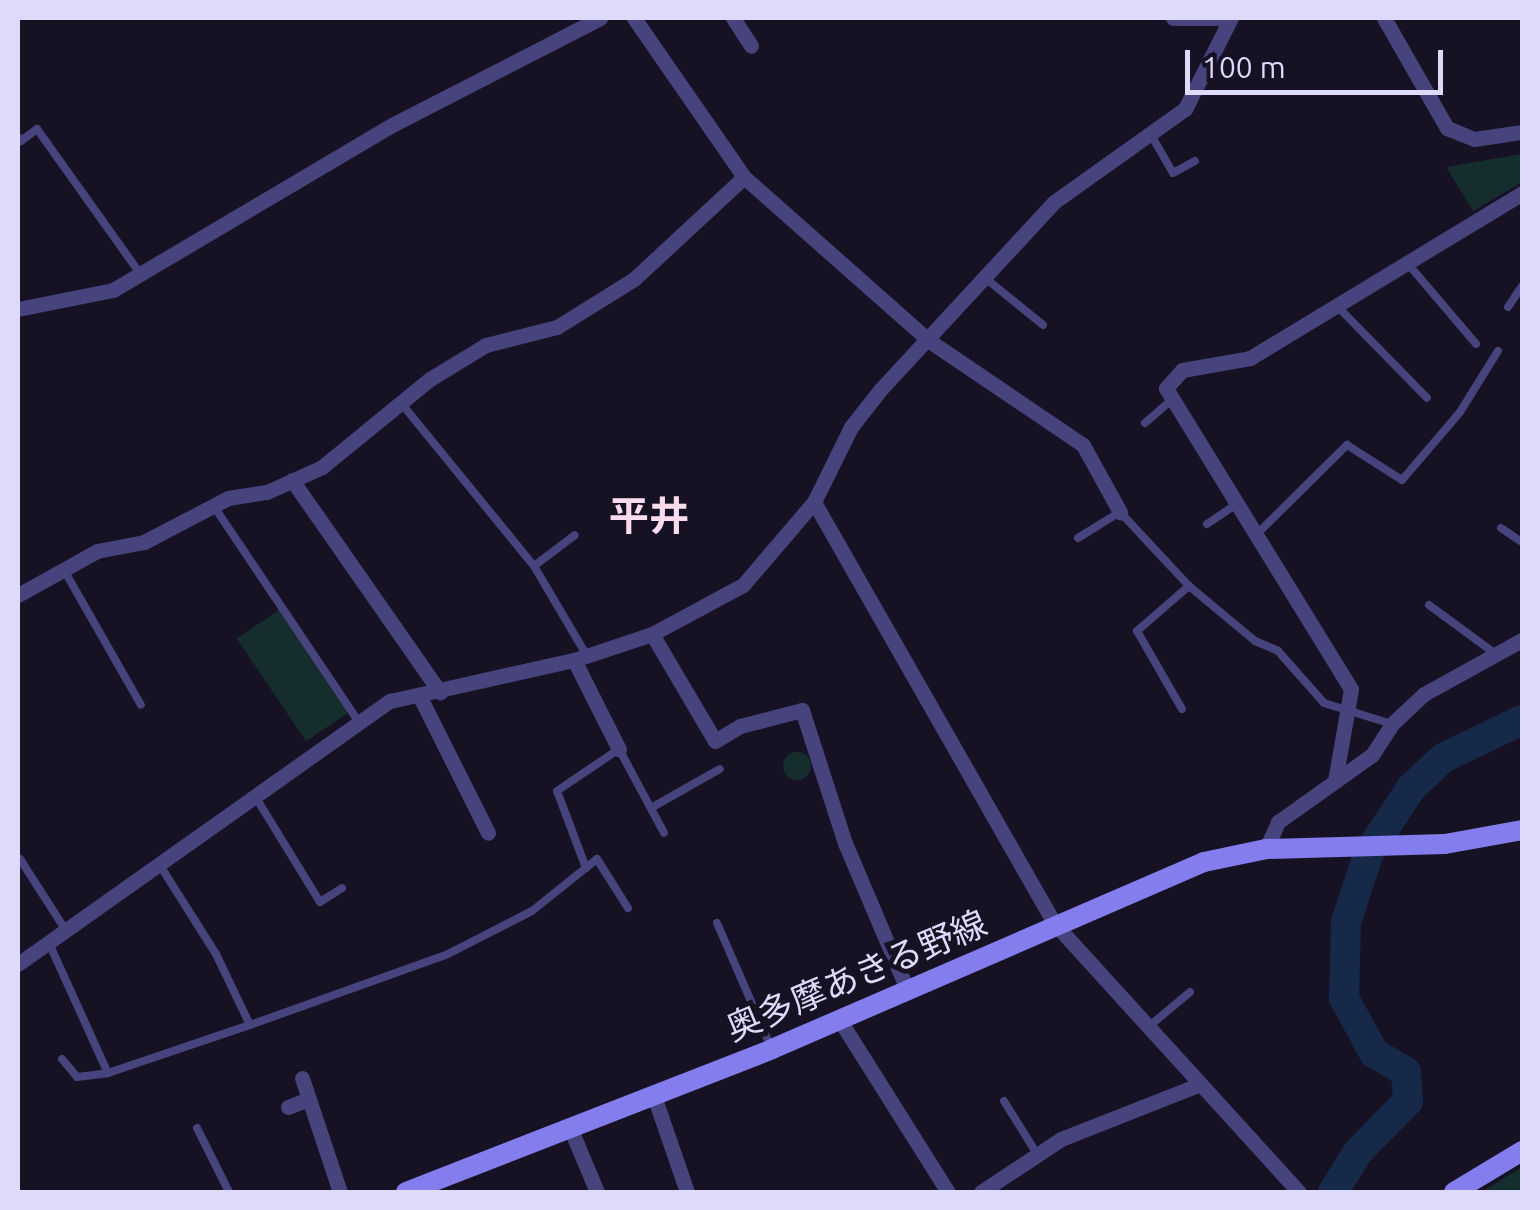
<!DOCTYPE html>
<meta charset="utf-8">
<style>
body{margin:0}
#map{position:relative;width:1540px;height:1210px;overflow:hidden;background:#161224;font-family:Ubuntu,"Noto Sans JP",sans-serif}
div>[style]{position:absolute}
.green>*{inset:0;background:#162d2d;transform-origin:0 0}
.round{border-radius:50%}
.river>*{height:30px;margin:-15px;padding:0 15px;transform-origin:15px;border-radius:15px;background:#172948}
.lane>*{height:8px;margin:-4px;padding:0 4px;transform-origin:4px;border-radius:4px;background:#47437d}
.street>*{height:15px;margin:-7.5px;padding:0 7.5px;transform-origin:7.5px;border-radius:7.5px;background:#47437d}
.secondary>*{height:20px;margin:-10px;padding:0 10px;transform-origin:10px;border-radius:10px;background:#837dee}
span{translate:-50% -50%;white-space:nowrap;text-align:center;line-height:1.15;-webkit-text-stroke:10px #161224;paint-order:stroke}
.street-label{font-size:35px;color:#dedafa}
.quarter-label{font-size:40px;color:#fadbee;font-weight:700}
.frame{position:absolute;inset:0;border:20px solid #dedafa;pointer-events:none}
.scale{position:absolute;left:1185px;top:50px;width:258px;height:45px;box-sizing:border-box;border:5px solid #dedafa;border-top:0;padding-left:12px;font-size:30px;line-height:35px;white-space:nowrap;color:#dedafa;-webkit-text-stroke:8px #161224;paint-order:stroke}
</style>
<div id="map">
<div class="green">
<i style="clip-path:polygon(1522px 154px,1522px 182px,1473px 211px,1446px 167px)"></i>
<i style="left:279px;top:610px;width:124px;height:51px;rotate:56deg"></i>
<i class="round" style="left:783px;top:752px;width:28px;height:28px"></i>
<i style="clip-path:polygon(1522px 1167px,1522px 1192px,1481px 1192px)"></i>
</div>
<div class="river">
<i style="left:1333px;top:1192px;width:47px;rotate:-58deg"></i>
<i style="left:1358px;top:1152px;width:71px;rotate:-45.6deg"></i>
<i style="left:1408px;top:1101px;width:29px;rotate:-94deg"></i>
<i style="left:1406px;top:1072px;width:37px;rotate:-149deg"></i>
<i style="left:1374px;top:1053px;width:63px;rotate:-118.6deg"></i>
<i style="left:1344px;top:998px;width:76px;rotate:-88.5deg"></i>
<i style="left:1346px;top:922px;width:74px;rotate:-71.8deg"></i>
<i style="left:1369px;top:852px;width:77px;rotate:-56.7deg"></i>
<i style="left:1411px;top:788px;width:44px;rotate:-43.2deg"></i>
<i style="left:1443px;top:758px;width:88px;rotate:-25.7deg"></i>
</div>
<div class="lane">
<i style="left:1150px;top:133px;width:46px;rotate:60.1deg"></i>
<i style="left:1173px;top:173px;width:25px;rotate:-29deg"></i>
<i style="left:18px;top:137px;width:5px;rotate:53deg"></i>
<i style="left:21px;top:141px;width:20px;rotate:-37deg"></i>
<i style="left:37px;top:129px;width:179px;rotate:54.5deg"></i>
<i style="left:1408px;top:264px;width:105px;rotate:49.6deg"></i>
<i style="left:984px;top:277px;width:76px;rotate:39.1deg"></i>
<i style="left:1338px;top:307px;width:127px;rotate:45.6deg"></i>
<i style="left:1508px;top:307px;width:25px;rotate:-56deg"></i>
<i style="left:401px;top:403px;width:210px;rotate:50.8deg"></i>
<i style="left:534px;top:566px;width:104px;rotate:59.5deg"></i>
<i style="left:1145px;top:423px;width:33px;rotate:-41deg"></i>
<i style="left:213px;top:505px;width:260px;rotate:56.1deg"></i>
<i style="left:1207px;top:524px;width:36px;rotate:-34deg"></i>
<i style="left:1501px;top:528px;width:25px;rotate:34deg"></i>
<i style="left:1257px;top:534px;width:127px;rotate:-44.7deg"></i>
<i style="left:1347px;top:445px;width:65px;rotate:32.5deg"></i>
<i style="left:1402px;top:480px;width:89px;rotate:-49.5deg"></i>
<i style="left:1460px;top:412px;width:72px;rotate:-58.1deg"></i>
<i style="left:1078px;top:538px;width:49px;rotate:-31.8deg"></i>
<i style="left:1120px;top:512px;width:101px;rotate:47deg"></i>
<i style="left:1189px;top:586px;width:86px;rotate:39.8deg"></i>
<i style="left:1255px;top:641px;width:25px;rotate:23deg"></i>
<i style="left:1278px;top:651px;width:69px;rotate:48.5deg"></i>
<i style="left:1324px;top:703px;width:71px;rotate:17.2deg"></i>
<i style="left:534px;top:566px;width:51px;rotate:-37.1deg"></i>
<i style="left:64px;top:570px;width:155px;rotate:60.3deg"></i>
<i style="left:1429px;top:605px;width:84px;rotate:36.3deg"></i>
<i style="left:1182px;top:709px;width:90px;rotate:-120deg"></i>
<i style="left:1137px;top:631px;width:69px;rotate:-40.9deg"></i>
<i style="left:255px;top:796px;width:124px;rotate:58.5deg"></i>
<i style="left:320px;top:902px;width:26px;rotate:-32deg"></i>
<i style="left:651px;top:808px;width:79px;rotate:-29.5deg"></i>
<i style="left:20px;top:859px;width:83px;rotate:57.3deg"></i>
<i style="left:586px;top:868px;width:82px;rotate:-110.6deg"></i>
<i style="left:557px;top:791px;width:75px;rotate:-34.1deg"></i>
<i style="left:619px;top:749px;width:95px;rotate:61.8deg"></i>
<i style="left:717px;top:923px;width:135px;rotate:66.5deg"></i>
<i style="left:48px;top:941px;width:145px;rotate:65.6deg"></i>
<i style="left:250px;top:1025px;width:210px;rotate:-19.7deg"></i>
<i style="left:448px;top:954px;width:94px;rotate:-27.1deg"></i>
<i style="left:532px;top:911px;width:83px;rotate:-38.7deg"></i>
<i style="left:597px;top:859px;width:58px;rotate:57.7deg"></i>
<i style="left:1147px;top:1028px;width:56px;rotate:-39.9deg"></i>
<i style="left:62px;top:1059px;width:23px;rotate:50deg"></i>
<i style="left:77px;top:1077px;width:31px;rotate:-7deg"></i>
<i style="left:108px;top:1073px;width:150px;rotate:-18.7deg"></i>
<i style="left:250px;top:1025px;width:79px;rotate:-115.6deg"></i>
<i style="left:216px;top:954px;width:107px;rotate:-122.3deg"></i>
<i style="left:1004px;top:1101px;width:62px;rotate:58.1deg"></i>
<i style="left:197px;top:1128px;width:72px;rotate:63.4deg"></i>
</div>
<div class="street">
<i style="left:634px;top:18px;width:193px;rotate:55.3deg"></i>
<i style="left:744px;top:177px;width:246px;rotate:41.5deg"></i>
<i style="left:928px;top:340px;width:187px;rotate:34.1deg"></i>
<i style="left:1083px;top:445px;width:77px;rotate:61.1deg"></i>
<i style="left:733px;top:18px;width:33px;rotate:57deg"></i>
<i style="left:1173px;top:18px;width:53px"></i>
<i style="left:1384px;top:18px;width:127px;rotate:60.2deg"></i>
<i style="left:1447px;top:128px;width:29px;rotate:22deg"></i>
<i style="left:1474px;top:139px;width:49px;rotate:-8.3deg"></i>
<i style="left:18px;top:309px;width:97px;rotate:-11.3deg"></i>
<i style="left:113px;top:290px;width:324px;rotate:-30.6deg"></i>
<i style="left:392px;top:125px;width:234px;rotate:-27.2deg"></i>
<i style="left:292px;top:480px;width:259px;rotate:55.1deg"></i>
<i style="left:814px;top:502px;width:486px;rotate:60.3deg"></i>
<i style="left:1055px;top:924px;width:362px;rotate:47.7deg"></i>
<i style="left:18px;top:595px;width:90px;rotate:-29.1deg"></i>
<i style="left:97px;top:551px;width:48px;rotate:-10.8deg"></i>
<i style="left:144px;top:542px;width:95px;rotate:-27.6deg"></i>
<i style="left:228px;top:498px;width:39px;rotate:-9deg"></i>
<i style="left:267px;top:492px;width:60px;rotate:-24.4deg"></i>
<i style="left:322px;top:467px;width:139px;rotate:-39.2deg"></i>
<i style="left:430px;top:379px;width:66px;rotate:-31.3deg"></i>
<i style="left:486px;top:345px;width:73px;rotate:-14.2deg"></i>
<i style="left:557px;top:327px;width:91px;rotate:-31.9deg"></i>
<i style="left:634px;top:279px;width:150px;rotate:-42.8deg"></i>
<i style="left:652px;top:634px;width:124px;rotate:59.5deg"></i>
<i style="left:715px;top:741px;width:29px;rotate:-31deg"></i>
<i style="left:740px;top:726px;width:64px;rotate:-14.5deg"></i>
<i style="left:802px;top:710px;width:140px;rotate:72.1deg"></i>
<i style="left:845px;top:843px;width:159px;rotate:67deg"></i>
<i style="left:574px;top:660px;width:100px;rotate:63.2deg"></i>
<i style="left:419px;top:695px;width:154px;rotate:63.4deg"></i>
<i style="left:1335px;top:781px;width:93px;rotate:-80.1deg"></i>
<i style="left:1351px;top:689px;width:353px;rotate:-121.6deg"></i>
<i style="left:1166px;top:388px;width:24px;rotate:-48deg"></i>
<i style="left:1182px;top:370px;width:69px;rotate:-10deg"></i>
<i style="left:1250px;top:358px;width:318px;rotate:-31.2deg"></i>
<i style="left:1266px;top:849px;width:30px;rotate:-66deg"></i>
<i style="left:1278px;top:822px;width:115px;rotate:-35.5deg"></i>
<i style="left:1372px;top:755px;width:37px;rotate:-57deg"></i>
<i style="left:1392px;top:724px;width:44px;rotate:-43.2deg"></i>
<i style="left:1424px;top:694px;width:112px;rotate:-28.9deg"></i>
<i style="left:18px;top:964px;width:456px;rotate:-35.3deg"></i>
<i style="left:390px;top:701px;width:189px;rotate:-12.6deg"></i>
<i style="left:574px;top:660px;width:82px;rotate:-18.4deg"></i>
<i style="left:652px;top:634px;width:103px;rotate:-28.3deg"></i>
<i style="left:743px;top:585px;width:109px;rotate:-49.5deg"></i>
<i style="left:814px;top:502px;width:84px;rotate:-63.7deg"></i>
<i style="left:851px;top:427px;width:47px;rotate:-51.9deg"></i>
<i style="left:880px;top:390px;width:256px;rotate:-47.2deg"></i>
<i style="left:1054px;top:202px;width:161px;rotate:-35.4deg"></i>
<i style="left:1185px;top:109px;width:102px;rotate:-63.2deg"></i>
<i style="left:839px;top:1019px;width:204px;rotate:57.8deg"></i>
<i style="left:302px;top:1078px;width:120px;rotate:71.6deg"></i>
<i style="left:654px;top:1096px;width:102px;rotate:71deg"></i>
<i style="left:288px;top:1107px;width:22px;rotate:-21deg"></i>
<i style="left:571px;top:1130px;width:67px;rotate:67.2deg"></i>
<i style="left:981px;top:1192px;width:96px;rotate:-33.5deg"></i>
<i style="left:1061px;top:1139px;width:147px;rotate:-21.5deg"></i>
</div>
<div class="secondary">
<i style="left:406px;top:1192px;width:393px;rotate:-21.3deg"></i>
<i style="left:772px;top:1049px;width:471px;rotate:-23.4deg"></i>
<i style="left:1204px;top:862px;width:63px;rotate:-11.8deg"></i>
<i style="left:1266px;top:849px;width:179px;rotate:-1.6deg"></i>
<i style="left:1445px;top:844px;width:78px;rotate:-10.3deg"></i>
<i style="left:1454px;top:1192px;width:79px;rotate:-31.1deg"></i>
</div>
<div class="street-label">
<span style="left:856px;top:975px;rotate:-23deg">奥多摩あきる野線</span>
</div>
<div class="quarter-label">
<span style="left:649px;top:516px">平井</span>
</div>
<div class="frame"></div>
<div class="scale">100 m</div>
</div>
